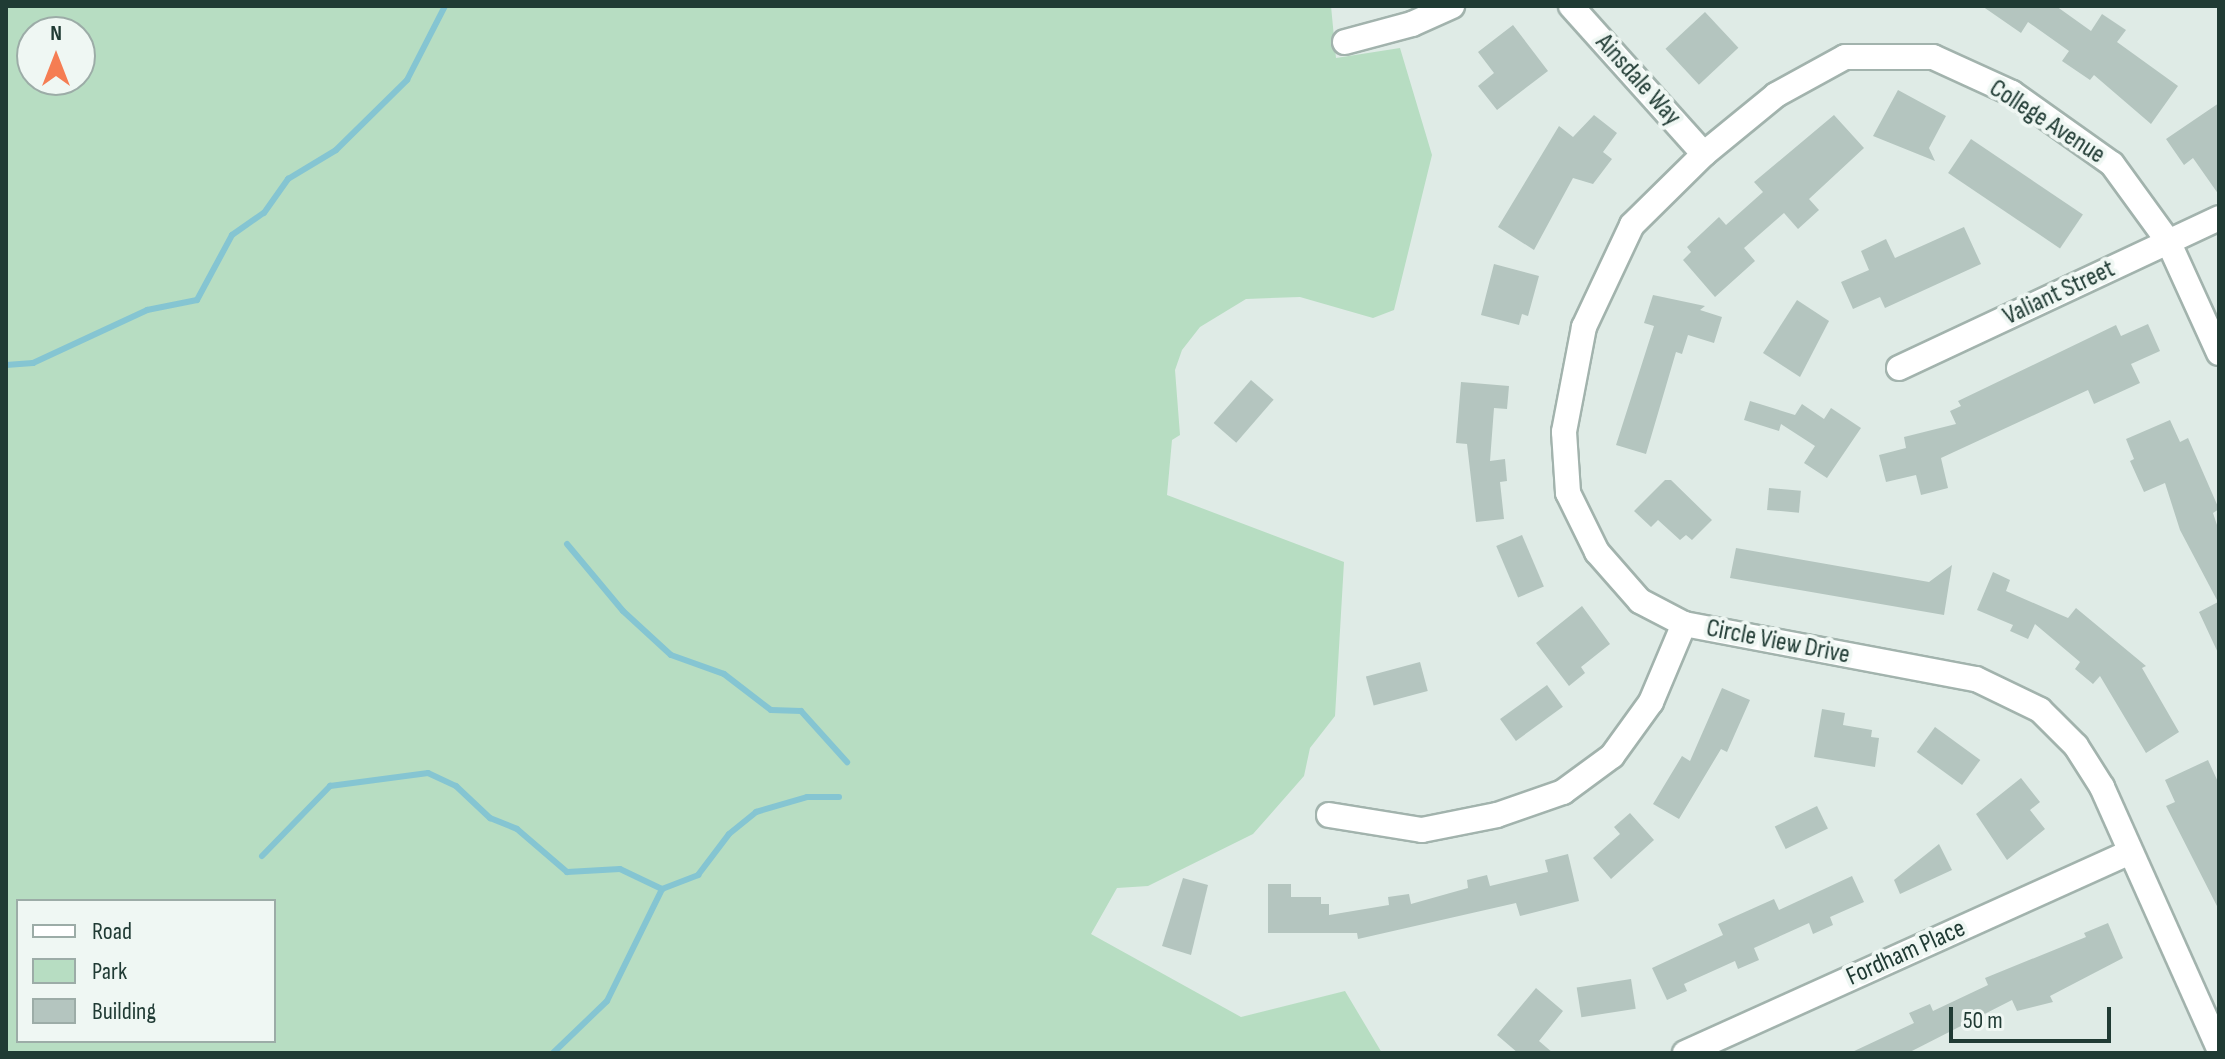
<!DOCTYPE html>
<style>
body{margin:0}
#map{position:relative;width:2225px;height:1059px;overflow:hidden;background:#dfebe6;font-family:"Sofia Sans Condensed",sans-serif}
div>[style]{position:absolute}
.green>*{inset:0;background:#b7ddc2}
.stream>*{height:6px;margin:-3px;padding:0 3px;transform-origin:3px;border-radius:3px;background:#85c5d2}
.building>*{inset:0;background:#b4c5bf;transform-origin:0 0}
.roads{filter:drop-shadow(2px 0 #a2b3ad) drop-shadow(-2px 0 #a2b3ad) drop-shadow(0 2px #a2b3ad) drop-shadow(0 -2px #a2b3ad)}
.street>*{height:24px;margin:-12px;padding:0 12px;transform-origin:12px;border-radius:12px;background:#fff}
span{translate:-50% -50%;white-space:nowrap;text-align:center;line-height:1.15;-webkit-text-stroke:8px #eff7f3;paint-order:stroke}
.street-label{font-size:26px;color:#203b34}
.frame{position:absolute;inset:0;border:8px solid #203b34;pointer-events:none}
.legend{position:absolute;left:16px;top:899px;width:260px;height:144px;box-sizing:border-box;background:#eff7f3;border:2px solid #9caca7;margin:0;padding:10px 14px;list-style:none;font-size:24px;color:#203b34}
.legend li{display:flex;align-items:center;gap:16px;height:40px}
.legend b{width:40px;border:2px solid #9caca7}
.north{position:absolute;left:16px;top:16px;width:80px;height:80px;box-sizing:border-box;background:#eff7f3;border:2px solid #9caca7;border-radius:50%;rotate:0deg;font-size:22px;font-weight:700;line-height:32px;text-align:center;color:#203b34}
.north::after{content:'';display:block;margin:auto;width:28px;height:36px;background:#f57d53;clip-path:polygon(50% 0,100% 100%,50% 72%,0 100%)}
.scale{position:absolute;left:1949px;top:1007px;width:162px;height:36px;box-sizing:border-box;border:4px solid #203b34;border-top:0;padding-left:10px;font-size:24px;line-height:28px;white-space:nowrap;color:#203b34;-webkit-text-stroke:6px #eff7f3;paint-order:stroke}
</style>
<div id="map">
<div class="green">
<i style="clip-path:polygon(evenodd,6px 6px,1331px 6px,1336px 58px,1400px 48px,1432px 155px,1394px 310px,1373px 318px,1300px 297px,1246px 299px,1200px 327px,1182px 350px,1175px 370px,1180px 435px,1172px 440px,1167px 495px,1344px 562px,1335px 716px,1310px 748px,1304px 776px,1253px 834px,1148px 886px,1117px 888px,1091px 934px,1241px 1017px,1345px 991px,1382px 1053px,6px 1053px,6px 6px,32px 32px,80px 32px,80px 80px,32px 80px,32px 32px,6px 6px,18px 901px,274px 901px,274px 1041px,18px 1041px,18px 901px)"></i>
</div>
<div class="stream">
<i style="left:6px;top:365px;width:27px;rotate:-4deg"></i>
<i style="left:33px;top:363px;width:126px;rotate:-24.9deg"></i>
<i style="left:147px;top:310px;width:51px;rotate:-11.3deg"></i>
<i style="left:197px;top:300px;width:74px;rotate:-61.7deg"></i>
<i style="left:232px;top:235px;width:39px;rotate:-35deg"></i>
<i style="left:264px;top:213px;width:42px;rotate:-54.8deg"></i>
<i style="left:288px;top:179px;width:56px;rotate:-31.1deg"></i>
<i style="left:336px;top:150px;width:100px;rotate:-44.6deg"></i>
<i style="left:407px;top:80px;width:83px;rotate:-62.8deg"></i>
<i style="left:567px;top:544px;width:87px;rotate:50.1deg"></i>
<i style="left:623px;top:611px;width:65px;rotate:42.5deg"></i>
<i style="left:671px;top:655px;width:56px;rotate:19.7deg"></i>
<i style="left:724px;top:674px;width:59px;rotate:37.5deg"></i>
<i style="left:771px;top:710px;width:30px;rotate:2deg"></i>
<i style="left:801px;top:711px;width:69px;rotate:48deg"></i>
<i style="left:262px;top:856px;width:98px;rotate:-45.8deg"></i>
<i style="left:330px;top:786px;width:99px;rotate:-7.6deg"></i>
<i style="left:428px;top:773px;width:31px;rotate:25deg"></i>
<i style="left:456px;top:786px;width:47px;rotate:43.3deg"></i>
<i style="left:490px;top:818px;width:29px;rotate:22deg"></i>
<i style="left:517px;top:829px;width:66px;rotate:40.7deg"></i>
<i style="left:567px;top:872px;width:53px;rotate:-3.2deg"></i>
<i style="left:620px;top:869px;width:47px;rotate:25.5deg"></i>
<i style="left:553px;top:1053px;width:75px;rotate:-43.9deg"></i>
<i style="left:607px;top:1001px;width:125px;rotate:-63.8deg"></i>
<i style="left:662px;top:889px;width:39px;rotate:-21deg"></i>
<i style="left:698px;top:875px;width:51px;rotate:-52.9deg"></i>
<i style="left:729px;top:834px;width:35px;rotate:-39deg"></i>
<i style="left:756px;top:812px;width:53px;rotate:-16.4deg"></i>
<i style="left:807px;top:797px;width:32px"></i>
</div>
<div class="building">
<i style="clip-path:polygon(1982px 6px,2056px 6px,2091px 31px,2102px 14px,2126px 30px,2117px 42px,2178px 86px,2151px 124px,2094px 75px,2090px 80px,2062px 61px,2069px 51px,2028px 22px,2021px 33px)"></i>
<i style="left:1705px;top:12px;width:49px;height:54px;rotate:47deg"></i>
<i style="clip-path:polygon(1513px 25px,1548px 71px,1497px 110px,1478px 86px,1494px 73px,1478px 52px)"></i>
<i style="clip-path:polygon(1898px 90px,1946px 116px,1929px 148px,1935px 161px,1873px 136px)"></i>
<i style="clip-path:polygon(2219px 103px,2219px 195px,2193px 158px,2184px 165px,2166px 139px)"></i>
<i style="clip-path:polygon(1594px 115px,1617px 133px,1603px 152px,1612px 159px,1593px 184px,1573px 178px,1534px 250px,1498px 227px,1559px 126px,1573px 137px)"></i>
<i style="clip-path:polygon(1834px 115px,1864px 148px,1809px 199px,1819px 210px,1798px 229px,1784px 213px,1744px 248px,1755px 261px,1715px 297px,1683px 260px,1691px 252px,1687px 247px,1719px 217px,1726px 225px,1763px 192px,1754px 182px)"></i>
<i style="left:1971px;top:139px;width:135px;height:41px;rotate:34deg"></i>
<i style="clip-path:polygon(1964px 227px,1981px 264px,1885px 308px,1880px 297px,1853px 309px,1841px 282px,1869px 270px,1861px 251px,1886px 239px,1895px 258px)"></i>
<i style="clip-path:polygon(1494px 264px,1539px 276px,1528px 316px,1522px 314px,1519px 325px,1481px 315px)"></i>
<i style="clip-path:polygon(1653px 295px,1705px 306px,1700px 310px,1722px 317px,1714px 343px,1688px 335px,1682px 354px,1676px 352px,1646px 454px,1616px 445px,1654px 326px,1644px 323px)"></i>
<i style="clip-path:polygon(1797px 300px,1829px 321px,1800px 377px,1763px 353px)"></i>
<i style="clip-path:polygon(2148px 324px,2160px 351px,2131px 364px,2140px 383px,2094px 404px,2088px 390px,1941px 458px,1948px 488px,1921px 495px,1916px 475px,1886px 482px,1879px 455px,1906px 448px,1904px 437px,1956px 424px,1950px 411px,1961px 406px,1958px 401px,2116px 325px,2121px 336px)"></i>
<i style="left:1251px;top:380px;width:30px;height:57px;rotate:41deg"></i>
<i style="clip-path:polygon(1461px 382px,1509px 386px,1507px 409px,1494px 408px,1490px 461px,1505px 459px,1507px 481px,1500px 482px,1504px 519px,1476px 522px,1467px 444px,1456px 443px)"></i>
<i style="clip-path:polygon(1750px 401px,1795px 415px,1802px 404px,1824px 419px,1831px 408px,1861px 428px,1827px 478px,1804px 463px,1815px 446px,1781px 424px,1779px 431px,1744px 420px)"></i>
<i style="clip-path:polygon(2170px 420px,2180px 442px,2188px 438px,2219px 509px,2213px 513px,2219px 531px,2219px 655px,2199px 612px,2218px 602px,2180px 530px,2165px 483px,2144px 492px,2130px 461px,2134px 459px,2126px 439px)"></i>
<i style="clip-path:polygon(1665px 480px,1671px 480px,1712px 520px,1692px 540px,1686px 535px,1680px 540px,1658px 520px,1651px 527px,1634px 511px)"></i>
<i style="left:1769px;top:488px;width:32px;height:22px;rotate:5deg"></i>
<i style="left:1522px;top:535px;width:56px;height:28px;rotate:67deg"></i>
<i style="clip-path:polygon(1736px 548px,1929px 582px,1952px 565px,1944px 615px,1730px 578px)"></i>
<i style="clip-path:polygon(1993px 572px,2010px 580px,2006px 591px,2068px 618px,2076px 608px,2146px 666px,2142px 668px,2179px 732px,2146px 753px,2100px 676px,2093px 684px,2075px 669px,2080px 662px,2035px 624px,2028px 639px,2010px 631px,2013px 625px,1977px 610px)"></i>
<i style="clip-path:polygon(1582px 606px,1610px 644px,1581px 667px,1585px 673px,1569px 686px,1536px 643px)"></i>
<i style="left:1420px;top:662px;width:30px;height:56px;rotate:75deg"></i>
<i style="left:1547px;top:685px;width:27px;height:58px;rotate:54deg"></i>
<i style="clip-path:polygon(1722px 688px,1750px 700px,1727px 752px,1721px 749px,1679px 819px,1653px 804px,1682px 756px,1690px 761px)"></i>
<i style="clip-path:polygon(1822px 709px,1845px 713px,1843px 725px,1872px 730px,1871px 737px,1879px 738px,1875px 767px,1814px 757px)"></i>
<i style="left:1935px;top:727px;width:56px;height:31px;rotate:36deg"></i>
<i style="clip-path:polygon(2208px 760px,2219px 784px,2219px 910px,2166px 806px,2175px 802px,2165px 780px)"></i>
<i style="clip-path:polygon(2021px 778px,2040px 802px,2030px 810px,2045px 829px,2007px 860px,1976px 814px)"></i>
<i style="left:1817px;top:806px;width:25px;height:47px;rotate:64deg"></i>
<i style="clip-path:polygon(1630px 813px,1654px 840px,1611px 879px,1593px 858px,1620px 834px,1614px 827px)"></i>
<i style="clip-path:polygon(1939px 844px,1952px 870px,1900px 894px,1894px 880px)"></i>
<i style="clip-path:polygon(1568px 854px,1579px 901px,1520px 916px,1516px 903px,1358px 939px,1357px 933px,1268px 933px,1268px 884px,1291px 884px,1291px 897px,1321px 897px,1321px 904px,1329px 904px,1329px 915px,1389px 905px,1388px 897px,1409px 894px,1411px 904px,1468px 888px,1467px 880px,1487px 875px,1490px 886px,1548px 872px,1545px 860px)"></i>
<i style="clip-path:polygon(1852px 876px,1864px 902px,1830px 917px,1833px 925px,1813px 934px,1809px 923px,1754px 948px,1759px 960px,1738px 969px,1735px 961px,1684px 984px,1687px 991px,1667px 1000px,1652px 968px,1723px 935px,1718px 924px,1774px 899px,1779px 910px)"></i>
<i style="clip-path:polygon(1183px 878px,1208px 885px,1191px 955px,1162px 946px)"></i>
<i style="clip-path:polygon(2108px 923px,2123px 958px,2050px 996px,2053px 1002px,2017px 1011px,2012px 1000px,1908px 1053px,1850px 1053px,1914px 1023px,1909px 1013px,1930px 1004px,1933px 1011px,1988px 985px,1985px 978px,2086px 937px,2084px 933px)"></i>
<i style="left:1631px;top:979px;width:30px;height:55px;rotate:81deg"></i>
<i style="clip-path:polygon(1536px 988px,1563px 1011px,1539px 1041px,1553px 1053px,1518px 1053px,1497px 1035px)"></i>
</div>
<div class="roads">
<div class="street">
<i style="left:1571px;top:6px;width:199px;rotate:48.1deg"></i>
<i style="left:1345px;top:42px;width:69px;rotate:-15deg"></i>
<i style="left:1412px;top:24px;width:44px;rotate:-24.2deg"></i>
<i style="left:2219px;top:353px;width:123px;rotate:-114.5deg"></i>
<i style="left:2168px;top:241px;width:95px;rotate:-126deg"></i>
<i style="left:2112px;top:164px;width:123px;rotate:-144.6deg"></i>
<i style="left:2012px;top:93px;width:87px;rotate:-155.5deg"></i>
<i style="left:1933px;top:57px;width:88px;rotate:180deg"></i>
<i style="left:1845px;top:57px;width:79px;rotate:151.2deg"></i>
<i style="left:1776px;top:95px;width:93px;rotate:140.7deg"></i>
<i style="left:1704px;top:154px;width:101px;rotate:135.4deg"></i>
<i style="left:1632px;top:225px;width:113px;rotate:115.2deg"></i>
<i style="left:1584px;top:327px;width:107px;rotate:100.8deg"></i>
<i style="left:1564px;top:432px;width:61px;rotate:86.2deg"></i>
<i style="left:1568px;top:493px;width:66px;rotate:63.8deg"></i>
<i style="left:1597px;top:552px;width:65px;rotate:48.7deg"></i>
<i style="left:1640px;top:601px;width:50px;rotate:27.6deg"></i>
<i style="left:1684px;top:624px;width:297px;rotate:10.7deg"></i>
<i style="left:1976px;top:679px;width:71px;rotate:25.8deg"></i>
<i style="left:2040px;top:710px;width:51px;rotate:45deg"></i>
<i style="left:2076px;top:746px;width:49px;rotate:57.6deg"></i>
<i style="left:2102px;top:787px;width:286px;rotate:65.9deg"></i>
<i style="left:1899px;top:368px;width:353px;rotate:-25.1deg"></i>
<i style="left:1329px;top:815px;width:94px;rotate:9.2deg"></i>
<i style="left:1422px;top:830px;width:76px;rotate:-11.3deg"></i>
<i style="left:1497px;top:815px;width:70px;rotate:-19.2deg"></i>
<i style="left:1563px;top:792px;width:61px;rotate:-36.3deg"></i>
<i style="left:1612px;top:756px;width:67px;rotate:-54.2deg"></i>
<i style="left:1651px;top:702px;width:85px;rotate:-67.1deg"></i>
<i style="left:1685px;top:1053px;width:486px;rotate:-24.3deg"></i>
</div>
</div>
<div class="street-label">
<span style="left:1638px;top:80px;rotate:48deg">Ainsdale Way</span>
<span style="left:2047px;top:122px;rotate:33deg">College Avenue</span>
<span style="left:2059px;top:293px;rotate:-25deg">Valiant Street</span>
<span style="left:1778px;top:642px;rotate:11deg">Circle View Drive</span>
<span style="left:1906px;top:953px;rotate:-24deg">Fordham Place</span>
</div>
<div class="frame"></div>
<ul class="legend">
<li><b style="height:10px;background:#fff"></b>Road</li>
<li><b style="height:22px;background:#b7ddc2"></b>Park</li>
<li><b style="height:22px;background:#b4c5bf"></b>Building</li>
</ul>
<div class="north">N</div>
<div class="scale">50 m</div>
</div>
